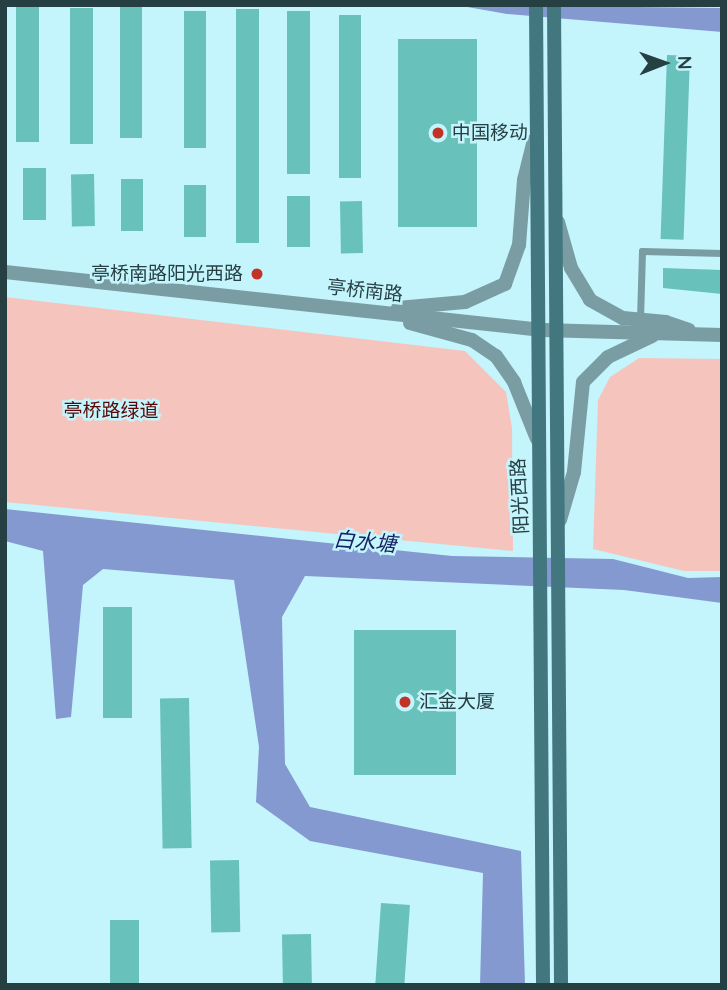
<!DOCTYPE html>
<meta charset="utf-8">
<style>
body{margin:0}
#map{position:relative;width:727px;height:990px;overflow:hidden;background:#c4f4fc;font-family:Quicksand,"Noto Sans SC",sans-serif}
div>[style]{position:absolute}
.green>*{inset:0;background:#f5c5bd}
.water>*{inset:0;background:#8599d1}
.building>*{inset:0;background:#68c1bb;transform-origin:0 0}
.service>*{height:7px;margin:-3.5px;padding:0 3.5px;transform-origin:3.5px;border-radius:3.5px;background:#7a9da3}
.tertiary>*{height:14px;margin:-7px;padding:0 7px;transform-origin:7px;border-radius:7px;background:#7a9da3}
.secondary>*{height:14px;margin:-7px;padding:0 7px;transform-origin:7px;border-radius:7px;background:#427780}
.dots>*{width:19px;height:19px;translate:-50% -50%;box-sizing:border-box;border:4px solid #c4f4fc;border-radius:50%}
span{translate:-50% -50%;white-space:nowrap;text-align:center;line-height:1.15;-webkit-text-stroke:5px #c4f4fc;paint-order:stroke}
.poi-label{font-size:19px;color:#263f43}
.left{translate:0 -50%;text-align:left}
.right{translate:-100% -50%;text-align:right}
.street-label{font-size:19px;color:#263f43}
.park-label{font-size:19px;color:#5a0503}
.water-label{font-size:21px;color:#152163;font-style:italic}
.frame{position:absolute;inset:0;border:7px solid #263f43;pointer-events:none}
.north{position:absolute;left:629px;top:28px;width:70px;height:70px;-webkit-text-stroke:5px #c4f4fc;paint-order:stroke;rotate:89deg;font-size:19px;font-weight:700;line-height:28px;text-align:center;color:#263f43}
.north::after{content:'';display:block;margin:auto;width:24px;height:32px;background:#263f43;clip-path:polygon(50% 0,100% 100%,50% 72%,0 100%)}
</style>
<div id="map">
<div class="green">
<i style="clip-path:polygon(5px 297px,465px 351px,506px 392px,512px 428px,513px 551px,5px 502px)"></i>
<i style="clip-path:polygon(639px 358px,722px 359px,722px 571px,684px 571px,593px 549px,598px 400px,610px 377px)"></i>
</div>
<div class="water">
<i style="clip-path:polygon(456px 5px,722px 8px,722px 32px,507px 14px)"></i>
<i style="clip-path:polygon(5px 509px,452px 556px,613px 559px,688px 578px,722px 577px,722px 603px,624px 590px,305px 576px,282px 617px,285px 764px,310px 807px,521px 851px,525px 985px,480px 985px,483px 873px,310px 841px,256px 802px,259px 747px,234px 580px,103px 569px,83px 585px,71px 717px,56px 719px,43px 551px,5px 541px)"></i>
</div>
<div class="building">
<i style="left:120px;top:5px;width:22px;height:133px"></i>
<i style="left:16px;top:6px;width:23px;height:136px"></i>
<i style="left:70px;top:8px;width:23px;height:136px"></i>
<i style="left:236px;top:9px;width:23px;height:234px"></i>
<i style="left:184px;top:11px;width:22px;height:137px"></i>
<i style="left:287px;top:11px;width:23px;height:163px"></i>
<i style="left:339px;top:15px;width:22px;height:163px"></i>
<i style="left:398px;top:39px;width:79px;height:188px"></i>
<i style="left:667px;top:55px;width:23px;height:184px;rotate:2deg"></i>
<i style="left:46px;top:168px;width:52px;height:23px;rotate:90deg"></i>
<i style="left:94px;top:174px;width:52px;height:23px;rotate:89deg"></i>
<i style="left:121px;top:179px;width:22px;height:52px"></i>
<i style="left:184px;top:185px;width:22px;height:52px"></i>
<i style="left:287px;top:196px;width:23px;height:51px"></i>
<i style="left:362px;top:201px;width:52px;height:22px;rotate:89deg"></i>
<i style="clip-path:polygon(663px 268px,722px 270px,722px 294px,663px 288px)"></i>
<i style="left:103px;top:607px;width:29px;height:111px"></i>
<i style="left:354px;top:630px;width:102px;height:145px"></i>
<i style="left:189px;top:698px;width:150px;height:29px;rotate:89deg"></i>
<i style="left:239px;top:860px;width:72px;height:29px;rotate:89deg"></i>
<i style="left:381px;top:903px;width:29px;height:82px;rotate:4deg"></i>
<i style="left:110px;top:920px;width:29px;height:65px"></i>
<i style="left:311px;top:934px;width:51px;height:29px;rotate:89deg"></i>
</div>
<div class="service">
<i style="left:640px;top:319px;width:68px;rotate:-88.3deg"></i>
<i style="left:642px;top:251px;width:80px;rotate:1.4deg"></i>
</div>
<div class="tertiary">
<i style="left:558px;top:222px;width:48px;rotate:74.2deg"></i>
<i style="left:571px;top:268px;width:37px;rotate:59deg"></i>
<i style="left:590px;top:300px;width:38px;rotate:29deg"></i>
<i style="left:623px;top:318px;width:43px;rotate:5.3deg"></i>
<i style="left:666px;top:322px;width:24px;rotate:19deg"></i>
<i style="left:5px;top:272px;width:540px;rotate:6.16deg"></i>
<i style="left:542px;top:330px;width:180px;rotate:1.6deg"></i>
<i style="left:398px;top:308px;width:67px;rotate:-5.1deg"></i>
<i style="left:465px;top:302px;width:44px;rotate:-24.2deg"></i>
<i style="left:505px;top:284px;width:41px;rotate:-70.3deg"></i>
<i style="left:519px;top:245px;width:65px;rotate:-85.6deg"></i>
<i style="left:524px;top:180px;width:41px;rotate:-76deg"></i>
<i style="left:410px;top:323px;width:64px;rotate:15.3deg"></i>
<i style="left:472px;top:340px;width:29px;rotate:34deg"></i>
<i style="left:496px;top:356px;width:32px;rotate:55deg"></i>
<i style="left:514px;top:382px;width:61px;rotate:68deg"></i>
<i style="left:560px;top:520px;width:50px;rotate:-73.7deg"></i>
<i style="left:574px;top:472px;width:90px;rotate:-84.3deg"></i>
<i style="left:583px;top:382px;width:35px;rotate:-45deg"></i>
<i style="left:608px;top:357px;width:49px;rotate:-25.5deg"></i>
</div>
<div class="secondary">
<i style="left:536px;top:5px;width:980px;rotate:89.59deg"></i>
<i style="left:554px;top:5px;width:980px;rotate:89.59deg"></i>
</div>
<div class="dots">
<i style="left:438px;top:133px;background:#c13327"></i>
<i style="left:257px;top:274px;background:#c13327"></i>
<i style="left:405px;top:702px;background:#c13327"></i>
</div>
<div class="poi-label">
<span class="left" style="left:452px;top:133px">中国移动</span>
<span class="right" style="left:243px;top:274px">亭桥南路阳光西路</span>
<span class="left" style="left:419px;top:702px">汇金大厦</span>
</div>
<div class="street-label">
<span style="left:365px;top:291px;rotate:6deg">亭桥南路</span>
<span style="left:520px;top:496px;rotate:-93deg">阳光西路</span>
</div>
<div class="park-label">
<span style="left:111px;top:411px">亭桥路绿道</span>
</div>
<div class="water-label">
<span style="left:365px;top:541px;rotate:5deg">白水塘</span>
</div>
<div class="frame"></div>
<div class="north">N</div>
</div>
